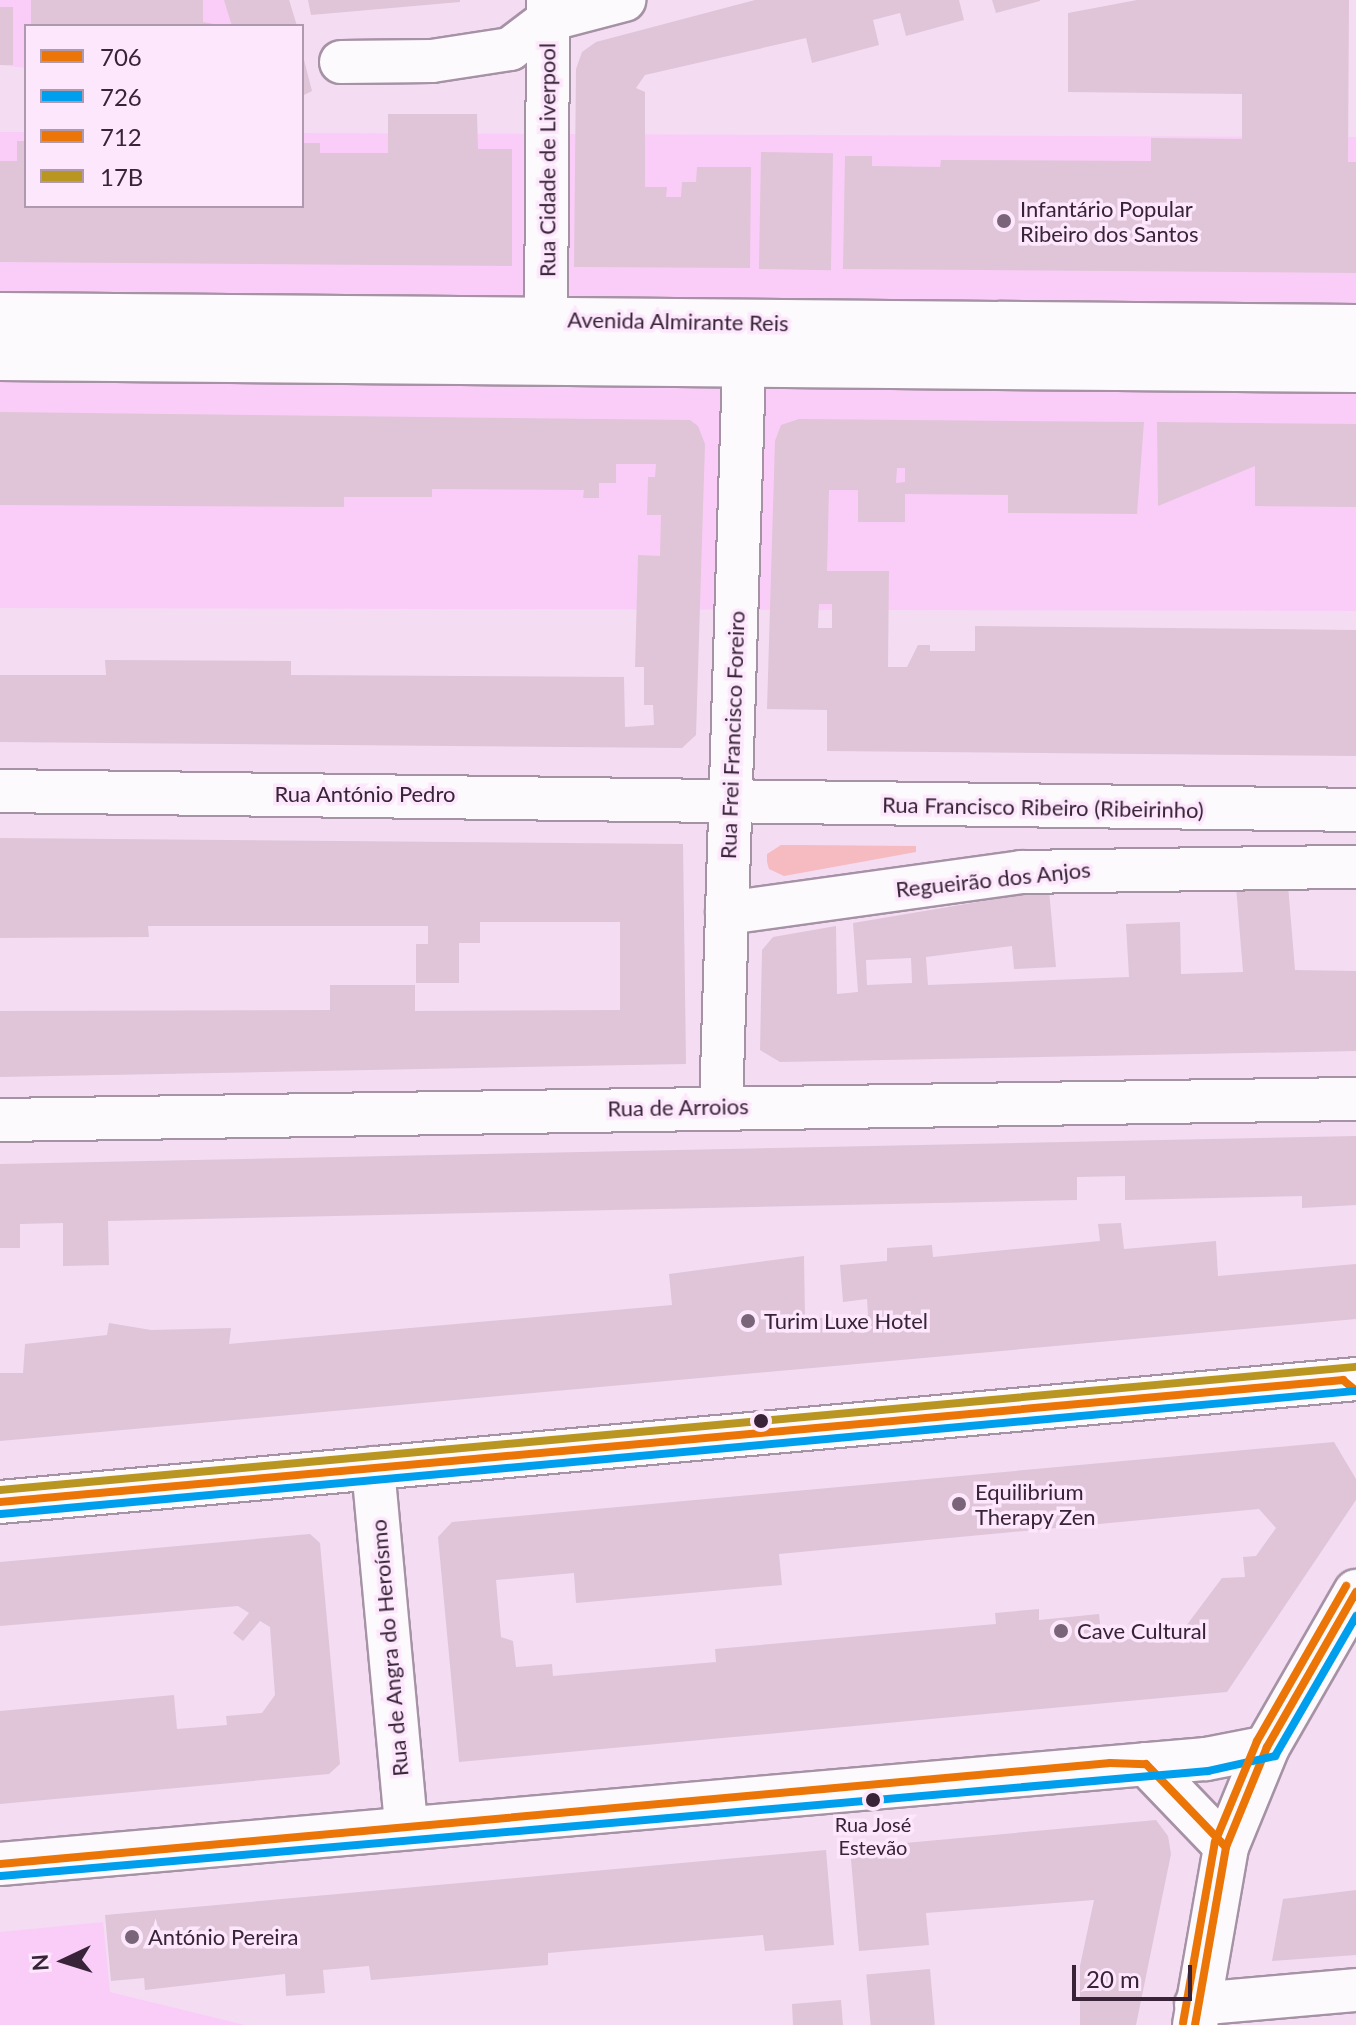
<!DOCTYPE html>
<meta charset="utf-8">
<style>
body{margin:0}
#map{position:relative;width:1356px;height:2025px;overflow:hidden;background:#f4dcf3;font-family:Lato,sans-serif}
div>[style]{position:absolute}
.built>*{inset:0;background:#facdf8}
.green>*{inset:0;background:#f5bbc0}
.building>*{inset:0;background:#dfc5d7;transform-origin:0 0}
.roads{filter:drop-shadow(2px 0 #a692a5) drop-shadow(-2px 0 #a692a5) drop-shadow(0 2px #a692a5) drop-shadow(0 -2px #a692a5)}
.minor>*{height:42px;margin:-21px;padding:0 21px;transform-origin:21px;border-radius:21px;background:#fdfafd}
.major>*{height:44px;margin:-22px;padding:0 22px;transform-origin:22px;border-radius:22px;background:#fdfafd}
.bus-1>*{height:8px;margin:-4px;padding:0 4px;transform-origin:4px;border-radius:4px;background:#eb7506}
.bus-2>*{height:8px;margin:-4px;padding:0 4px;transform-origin:4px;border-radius:4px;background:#009fee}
.bus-3>*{height:8px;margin:-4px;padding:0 4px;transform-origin:4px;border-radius:4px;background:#eb7506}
.bus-4>*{height:8px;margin:-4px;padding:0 4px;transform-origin:4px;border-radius:4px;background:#b99521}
.dots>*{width:22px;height:22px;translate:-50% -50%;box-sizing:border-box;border:4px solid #fde7fc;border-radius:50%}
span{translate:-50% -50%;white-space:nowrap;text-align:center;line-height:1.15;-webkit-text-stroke:7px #fde7fc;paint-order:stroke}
.bus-label{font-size:20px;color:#382338}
.street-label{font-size:22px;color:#382338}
.poi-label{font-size:22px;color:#382338}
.left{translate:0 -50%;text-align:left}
.legend{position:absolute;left:24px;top:24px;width:280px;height:184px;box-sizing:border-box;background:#fde7fc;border:2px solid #ae99ae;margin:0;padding:10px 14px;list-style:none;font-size:24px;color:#382338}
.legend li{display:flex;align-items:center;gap:16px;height:40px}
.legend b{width:40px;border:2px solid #ae99ae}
.north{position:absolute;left:24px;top:1921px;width:80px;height:80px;-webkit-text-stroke:6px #fde7fc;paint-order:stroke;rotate:266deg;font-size:22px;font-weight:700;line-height:32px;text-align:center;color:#382338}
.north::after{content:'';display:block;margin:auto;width:28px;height:36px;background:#382338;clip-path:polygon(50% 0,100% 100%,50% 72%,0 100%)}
.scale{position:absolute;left:1072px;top:1965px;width:120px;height:36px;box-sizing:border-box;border:4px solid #382338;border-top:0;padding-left:10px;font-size:24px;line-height:28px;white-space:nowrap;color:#382338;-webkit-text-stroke:6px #fde7fc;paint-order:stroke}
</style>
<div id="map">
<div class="built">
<i style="clip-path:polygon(0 0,289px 0,297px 26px,26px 26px,26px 68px,0 65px)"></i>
<i style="clip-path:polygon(0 132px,26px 132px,26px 206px,302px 206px,302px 133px,1356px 137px,1356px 611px,0 608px)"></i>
<i style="clip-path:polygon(103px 1922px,110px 1992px,245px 2025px,0 2025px,0 1932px)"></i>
</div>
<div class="green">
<i style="clip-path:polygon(781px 845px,799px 845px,916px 846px,916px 852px,784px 876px,769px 869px,767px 862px,767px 854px)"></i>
</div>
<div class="building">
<i style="clip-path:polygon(31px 0,203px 0,203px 22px,225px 26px,31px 26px)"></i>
<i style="clip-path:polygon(224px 0,289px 0,297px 26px,232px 26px)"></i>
<i style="clip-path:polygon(308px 0,460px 0,460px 2px,311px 15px)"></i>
<i style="clip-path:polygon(755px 0,959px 0,964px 20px,906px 36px,900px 13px,873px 20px,879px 45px,812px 63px,806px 38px,645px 75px,636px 88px,645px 92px,645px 187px,667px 187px,666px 197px,681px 197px,682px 182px,696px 182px,697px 167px,751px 167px,750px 268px,574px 267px,576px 69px,582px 52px,596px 42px)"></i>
<i style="clip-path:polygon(992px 0,1040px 0,1040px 1px,996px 13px)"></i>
<i style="clip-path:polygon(1137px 0,1349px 0,1348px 162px,1356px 162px,1356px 273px,843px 269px,845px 156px,872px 156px,872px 166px,940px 167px,941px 160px,1151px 161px,1151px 138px,1242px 139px,1242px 94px,1068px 92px,1068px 13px)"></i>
<i style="left:0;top:7px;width:13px;height:58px"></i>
<i style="clip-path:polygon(302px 52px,312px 91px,302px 96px)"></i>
<i style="clip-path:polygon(388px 114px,477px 114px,478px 149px,512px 149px,512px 266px,0 262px,0 161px,17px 161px,17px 141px,26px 141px,26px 206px,302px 206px,302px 143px,320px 143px,320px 153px,388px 153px)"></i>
<i style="left:761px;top:152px;width:72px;height:117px;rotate:1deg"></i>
<i style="clip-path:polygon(0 412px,690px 420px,698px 426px,705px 444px,696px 735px,682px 748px,0 742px,0 675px,106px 675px,105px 660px,291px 661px,291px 675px,624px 677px,625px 727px,654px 725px,653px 705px,644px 705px,644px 667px,635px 667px,638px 555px,660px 556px,661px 515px,647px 515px,648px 477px,655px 477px,656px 464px,616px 464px,616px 483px,599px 483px,599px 498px,583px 498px,584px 490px,432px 489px,432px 497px,344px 497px,344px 507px,0 505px)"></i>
<i style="clip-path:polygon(evenodd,799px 419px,1144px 422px,1137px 514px,1008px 513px,1008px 495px,905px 494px,905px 522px,858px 522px,858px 490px,829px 490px,827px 571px,889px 571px,888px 667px,907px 667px,918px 645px,930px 645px,930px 651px,975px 651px,975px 626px,1356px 630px,1356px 756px,827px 751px,827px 710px,767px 709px,775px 441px,781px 425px,799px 419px,897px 468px,905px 468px,905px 482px,896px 483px,897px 468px,799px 419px,819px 604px,832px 604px,832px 628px,818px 628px,819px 604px)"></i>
<i style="clip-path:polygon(1157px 422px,1356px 424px,1356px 507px,1255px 506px,1255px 466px,1158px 506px)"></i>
<i style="clip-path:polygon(0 838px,683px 844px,686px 1064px,0 1077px,0 1011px,330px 1010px,330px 985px,415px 985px,415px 1011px,620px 1010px,620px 922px,480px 922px,480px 943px,459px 943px,459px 983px,416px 983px,416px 944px,428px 944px,428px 926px,148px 926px,149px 937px,0 938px)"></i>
<i style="clip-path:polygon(evenodd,1288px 885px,1295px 970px,1356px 971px,1356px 1051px,780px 1062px,760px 1050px,762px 950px,773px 937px,836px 926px,837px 994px,858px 992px,853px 923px,1049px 890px,1056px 967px,1014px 969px,1012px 946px,926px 957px,928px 985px,1129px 977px,1126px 924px,1180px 922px,1181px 974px,1243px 972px,1236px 886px,1288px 885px,911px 958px,912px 983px,867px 985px,866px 960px,911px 958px)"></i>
<i style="clip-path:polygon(1356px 1136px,1356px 1205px,1302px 1208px,1302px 1196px,1125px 1200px,1125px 1176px,1077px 1177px,1077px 1200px,108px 1221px,109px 1265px,63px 1266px,63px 1223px,20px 1224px,20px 1248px,0 1248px,0 1164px)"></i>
<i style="clip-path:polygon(1121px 1223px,1124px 1249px,1216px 1241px,1218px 1276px,1356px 1264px,1356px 1319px,0 1441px,0 1373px,23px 1373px,25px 1344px,107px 1335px,109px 1323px,151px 1330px,231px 1328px,229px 1344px,672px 1305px,669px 1274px,804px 1256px,805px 1319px,868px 1315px,867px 1299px,843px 1302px,840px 1265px,887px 1261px,887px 1248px,932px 1245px,933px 1257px,1100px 1241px,1098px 1224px)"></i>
<i style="clip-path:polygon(evenodd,1334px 1442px,1356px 1479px,1356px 1500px,1227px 1692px,459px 1762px,438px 1537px,452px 1522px,1334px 1442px,1259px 1509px,1276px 1528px,1256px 1556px,1243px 1557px,1245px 1577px,1222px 1578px,1180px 1634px,1102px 1642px,1099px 1614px,1039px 1620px,1039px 1609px,995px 1613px,996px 1624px,715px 1649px,716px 1662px,553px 1676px,552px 1664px,516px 1667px,513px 1641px,501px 1637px,496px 1580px,574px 1573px,576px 1603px,782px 1585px,779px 1554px,1259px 1509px)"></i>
<i style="clip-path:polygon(310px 1534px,320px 1543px,340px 1764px,329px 1774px,0 1804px,0 1711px,174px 1695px,177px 1729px,227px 1725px,226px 1716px,262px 1713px,275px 1695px,270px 1627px,260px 1621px,243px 1641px,233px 1633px,249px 1613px,238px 1606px,0 1626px,0 1562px)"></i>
<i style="clip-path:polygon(1156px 1820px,1168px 1836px,1171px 1854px,1136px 2025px,1080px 2025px,1080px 1966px,1094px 1900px,926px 1913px,929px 1945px,859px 1951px,850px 1848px)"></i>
<i style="clip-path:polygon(826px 1850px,834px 1945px,765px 1951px,763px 1935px,548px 1953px,548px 1965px,371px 1980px,369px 1966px,323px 1970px,325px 1993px,286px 1996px,285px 1974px,145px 1990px,144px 1978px,111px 1981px,105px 1915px)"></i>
<i style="clip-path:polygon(1356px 1890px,1356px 1955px,1272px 1961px,1283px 1899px)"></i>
<i style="left:930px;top:1969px;width:56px;height:64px;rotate:85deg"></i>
<i style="clip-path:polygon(841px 2000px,843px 2025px,793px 2025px,792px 2004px)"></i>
</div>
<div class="roads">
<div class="minor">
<i style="left:341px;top:62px;width:91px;rotate:-0.6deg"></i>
<i style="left:432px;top:61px;width:79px;rotate:-8.7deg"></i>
<i style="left:510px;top:49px;width:48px;rotate:-37.3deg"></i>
<i style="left:548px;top:20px;width:79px;rotate:-14.7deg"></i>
<i style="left:546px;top:320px;width:320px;rotate:-89.6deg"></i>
<i style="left:0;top:791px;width:1356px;rotate:0.8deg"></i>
<i style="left:727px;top:913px;width:297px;rotate:-7.9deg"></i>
<i style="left:1021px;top:872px;width:335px;rotate:-0.9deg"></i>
<i style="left:721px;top:1106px;width:742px;rotate:-88.22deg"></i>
<i style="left:0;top:1120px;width:1356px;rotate:-0.89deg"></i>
<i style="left:373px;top:1468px;width:361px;rotate:84.7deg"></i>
<i style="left:0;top:1502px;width:1362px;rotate:-5.18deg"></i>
<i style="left:1146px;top:1764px;width:115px;rotate:46.1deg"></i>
<i style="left:0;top:1864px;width:1211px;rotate:-4.98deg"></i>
<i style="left:1206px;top:1759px;width:62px;rotate:-11.1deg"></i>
<i style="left:1196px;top:2004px;width:161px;rotate:-5deg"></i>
</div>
<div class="major">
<i style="left:0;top:315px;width:1356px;rotate:0.51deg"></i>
<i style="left:0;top:358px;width:1356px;rotate:0.51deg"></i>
<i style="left:1195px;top:2025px;width:181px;rotate:-80.1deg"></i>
<i style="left:1226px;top:1847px;width:108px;rotate:-67.7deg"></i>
<i style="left:1267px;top:1747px;width:179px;rotate:-60.1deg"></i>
</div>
</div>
<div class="bus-1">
<i style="left:0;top:1502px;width:1349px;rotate:-5.19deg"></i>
<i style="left:1343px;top:1380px;width:17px;rotate:40deg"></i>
<i style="left:0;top:1864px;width:1115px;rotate:-5.2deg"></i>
<i style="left:1110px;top:1763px;width:36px;rotate:2deg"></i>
<i style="left:1146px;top:1764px;width:115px;rotate:46.1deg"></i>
<i style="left:1195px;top:2025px;width:181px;rotate:-80.1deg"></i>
<i style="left:1226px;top:1847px;width:108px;rotate:-67.7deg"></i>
<i style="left:1267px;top:1747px;width:179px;rotate:-60.1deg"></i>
</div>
<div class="bus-2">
<i style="left:1px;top:1514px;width:1361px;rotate:-5.19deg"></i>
<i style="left:1px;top:1876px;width:1212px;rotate:-4.97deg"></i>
<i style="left:1208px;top:1771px;width:69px;rotate:-12.6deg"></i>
<i style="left:1275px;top:1756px;width:162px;rotate:-59.9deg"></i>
</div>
<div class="bus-3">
<i style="left:1183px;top:2023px;width:184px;rotate:-80deg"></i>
<i style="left:1215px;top:1842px;width:109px;rotate:-67.4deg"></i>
<i style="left:1257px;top:1741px;width:179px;rotate:-60.1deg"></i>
</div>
<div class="bus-4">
<i style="left:0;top:1490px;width:1361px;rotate:-5.19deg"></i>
</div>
<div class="dots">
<i style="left:1004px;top:221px;background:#7a6479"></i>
<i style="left:748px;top:1321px;background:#7a6479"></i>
<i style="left:761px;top:1421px;background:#382338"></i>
<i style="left:959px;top:1504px;background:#7a6479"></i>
<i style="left:1061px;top:1631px;background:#7a6479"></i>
<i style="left:873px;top:1800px;background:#382338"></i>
<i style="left:132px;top:1937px;background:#7a6479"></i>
</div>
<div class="bus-label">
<span style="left:873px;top:1836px">Rua José<br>Estevão</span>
</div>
<div class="street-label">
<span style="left:547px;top:160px;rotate:-90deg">Rua Cidade de Liverpool</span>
<span style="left:678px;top:321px;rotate:1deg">Avenida Almirante Reis</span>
<span style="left:732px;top:735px;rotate:-88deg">Rua Frei Francisco Foreiro</span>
<span style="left:365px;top:794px">Rua António Pedro</span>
<span style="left:1043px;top:807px;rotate:1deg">Rua Francisco Ribeiro (Ribeirinho)</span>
<span style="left:993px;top:879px;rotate:-6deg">Regueirão dos Anjos</span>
<span style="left:678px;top:1107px;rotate:-1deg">Rua de Arroios</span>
<span style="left:389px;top:1648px;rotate:-95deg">Rua de Angra do Heroísmo</span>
</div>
<div class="poi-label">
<span class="left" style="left:1020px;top:221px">Infantário Popular<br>Ribeiro dos Santos</span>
<span class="left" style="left:764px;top:1321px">Turim Luxe Hotel</span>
<span class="left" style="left:975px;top:1504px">Equilibrium<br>Therapy Zen</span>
<span class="left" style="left:1077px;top:1631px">Cave Cultural</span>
<span class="left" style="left:148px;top:1937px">António Pereira</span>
</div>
<ul class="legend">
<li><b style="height:10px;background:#eb7506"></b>706</li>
<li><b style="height:10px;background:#009fee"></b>726</li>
<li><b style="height:10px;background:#eb7506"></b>712</li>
<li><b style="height:10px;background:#b99521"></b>17B</li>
</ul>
<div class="north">N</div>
<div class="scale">20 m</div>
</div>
